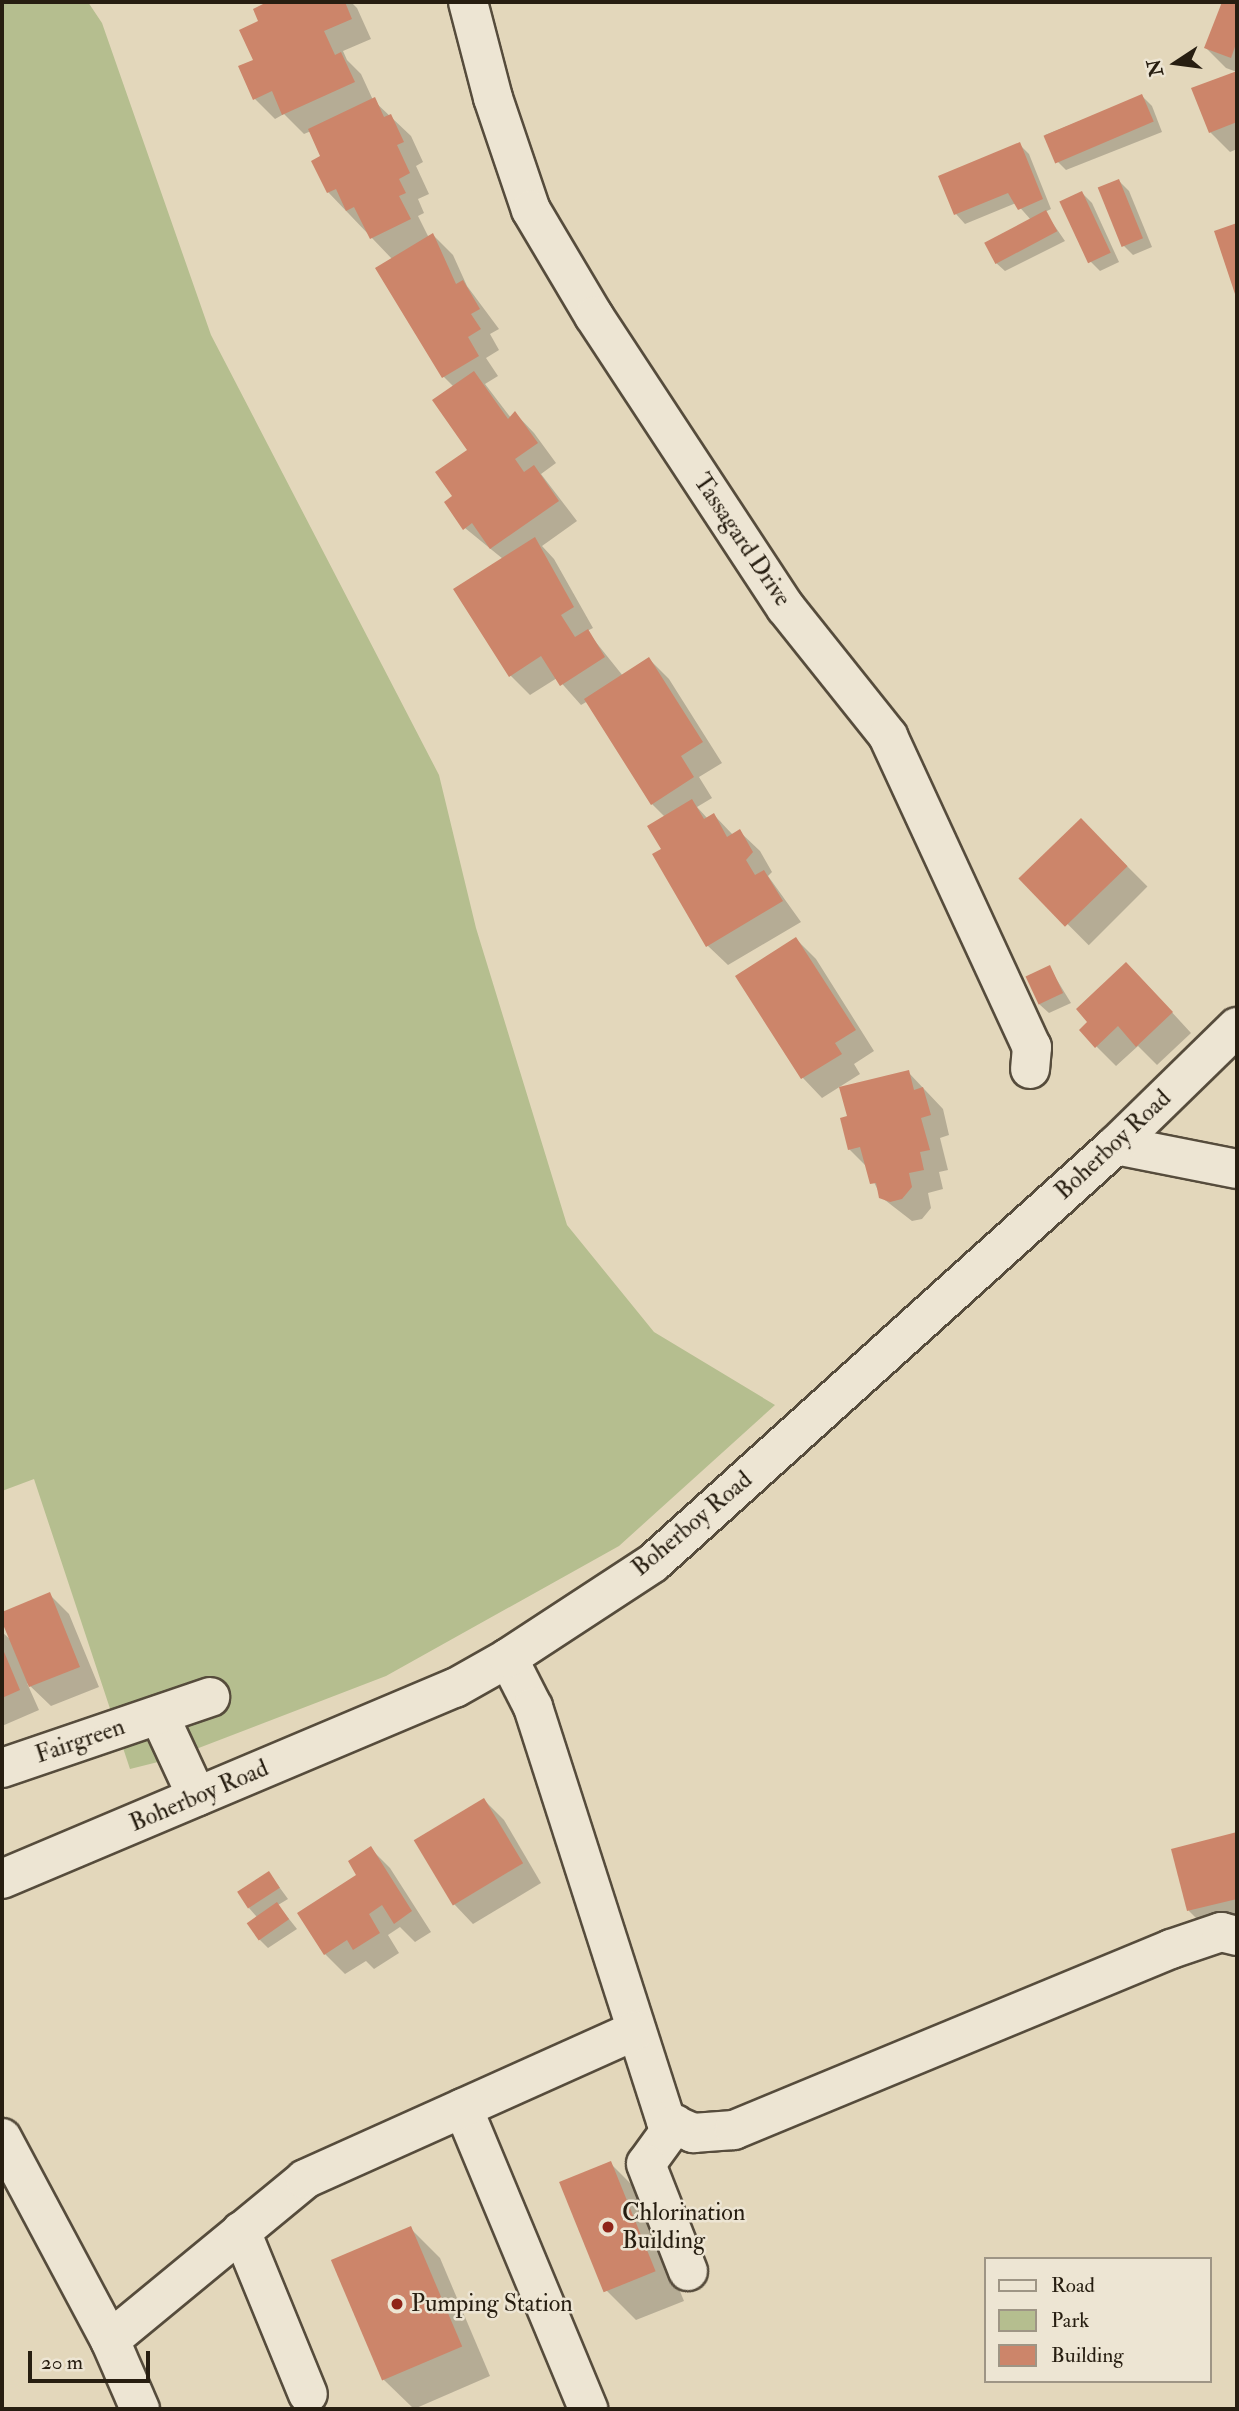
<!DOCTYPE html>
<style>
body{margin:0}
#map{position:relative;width:1239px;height:2411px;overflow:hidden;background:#e3d7bb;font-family:"IM FELL Double Pica",serif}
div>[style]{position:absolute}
.green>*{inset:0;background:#b5be8f}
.shadow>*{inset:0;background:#0003;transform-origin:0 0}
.building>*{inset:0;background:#cc856a;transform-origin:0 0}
.roads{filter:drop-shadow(2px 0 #564c3c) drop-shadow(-2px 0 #564c3c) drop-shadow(0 2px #564c3c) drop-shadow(0 -2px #564c3c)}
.minor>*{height:38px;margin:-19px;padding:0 19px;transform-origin:19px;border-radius:19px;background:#ede5d3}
.dots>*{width:19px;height:19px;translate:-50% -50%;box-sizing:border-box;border:4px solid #ede5d3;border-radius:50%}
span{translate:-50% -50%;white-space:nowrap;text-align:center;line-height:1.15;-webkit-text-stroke:5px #ede5d3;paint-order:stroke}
.street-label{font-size:24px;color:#271e11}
.poi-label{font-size:24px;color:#271e11}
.left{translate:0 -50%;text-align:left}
.frame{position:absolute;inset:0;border:4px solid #271e11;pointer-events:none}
.legend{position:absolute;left:984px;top:2257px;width:228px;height:126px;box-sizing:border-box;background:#ede5d3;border:2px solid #9e9585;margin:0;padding:9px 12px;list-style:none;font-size:21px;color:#271e11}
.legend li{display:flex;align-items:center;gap:14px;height:35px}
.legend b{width:35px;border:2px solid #9e9585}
.north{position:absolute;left:1141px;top:28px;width:70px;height:70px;-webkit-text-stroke:5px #ede5d3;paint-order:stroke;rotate:257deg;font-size:19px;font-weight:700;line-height:28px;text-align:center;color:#271e11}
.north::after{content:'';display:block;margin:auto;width:24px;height:32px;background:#271e11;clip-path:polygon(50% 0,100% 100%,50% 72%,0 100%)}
.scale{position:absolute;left:28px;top:2351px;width:122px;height:32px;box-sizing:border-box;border:4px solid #271e11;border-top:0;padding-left:9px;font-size:21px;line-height:24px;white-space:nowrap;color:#271e11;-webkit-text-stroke:5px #ede5d3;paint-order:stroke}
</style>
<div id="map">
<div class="green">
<i style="clip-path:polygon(2px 2px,88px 2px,102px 23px,211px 335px,439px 775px,476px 928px,567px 1225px,654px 1332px,775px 1405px,619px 1546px,386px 1676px,170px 1759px,130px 1769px,34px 1479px,2px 1491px)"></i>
</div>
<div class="shadow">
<i style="clip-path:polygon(271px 2px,351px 2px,357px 8px,371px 39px,343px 51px,347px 60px,361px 74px,373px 100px,411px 136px,423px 162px,416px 166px,429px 194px,418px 199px,424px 213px,418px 216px,429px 238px,433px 235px,453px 255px,467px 286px,499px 329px,490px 334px,499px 350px,486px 358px,498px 376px,485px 384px,511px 418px,515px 413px,534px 433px,556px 463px,541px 474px,577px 521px,542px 546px,554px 559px,593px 628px,587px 631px,623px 676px,649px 659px,669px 679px,722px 763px,699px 777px,712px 798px,697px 807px,708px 819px,714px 815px,733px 835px,740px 832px,760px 851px,772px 872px,768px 876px,801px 922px,728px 965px,708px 946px,663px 850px,665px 817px,652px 804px,588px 701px,581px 705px,557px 678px,530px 695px,510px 675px,503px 559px,465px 528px,454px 497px,470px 450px,454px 387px,444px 377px,393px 260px,328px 192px,323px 157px,311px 131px,304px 134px,284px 114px,275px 119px,255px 99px,261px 22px,255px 9px)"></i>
<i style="clip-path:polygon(1223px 2px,1237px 2px,1237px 72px,1226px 68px,1206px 48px)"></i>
<i style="clip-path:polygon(1237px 73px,1237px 149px,1230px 152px,1210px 132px)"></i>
<i style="clip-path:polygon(1142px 96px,1152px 106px,1162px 132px,1066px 170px,1056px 160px,1045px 135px)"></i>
<i style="clip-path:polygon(1019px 144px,1029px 154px,1051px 209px,1045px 212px,1065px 241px,1005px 271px,995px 262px,1031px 220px,1016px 203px,965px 224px,956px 214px)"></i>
<i style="clip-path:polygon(1119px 181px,1129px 191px,1152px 247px,1133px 255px,1124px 246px)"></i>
<i style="clip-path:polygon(1082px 193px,1092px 203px,1119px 262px,1100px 271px,1090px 261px)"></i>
<i style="left:1081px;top:820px;width:94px;height:83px;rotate:45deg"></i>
<i style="clip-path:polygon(796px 939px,816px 959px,874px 1051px,854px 1064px,860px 1074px,822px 1098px,803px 1078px,738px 976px)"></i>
<i style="clip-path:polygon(1049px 967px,1071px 1003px,1049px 1013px,1039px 1004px)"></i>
<i style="clip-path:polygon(1146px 984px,1191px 1033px,1157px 1065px,1138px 1046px,1116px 1066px,1096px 1046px)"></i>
<i style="clip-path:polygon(908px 1072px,943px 1109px,949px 1135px,940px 1138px,948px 1170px,939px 1172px,943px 1189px,928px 1193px,931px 1208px,922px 1219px,912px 1221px,881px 1197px,867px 1167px,849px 1149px,849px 1117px)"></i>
<i style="clip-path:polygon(49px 1594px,69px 1614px,99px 1687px,51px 1706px,27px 1683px,39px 1710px,2px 1726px,2px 1632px,12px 1641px,2px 1613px)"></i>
<i style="clip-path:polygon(484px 1800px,504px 1820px,541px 1883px,473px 1924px,454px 1904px)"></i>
<i style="clip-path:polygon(1237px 1833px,1237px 1935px,1218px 1940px,1189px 1911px,1173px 1850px)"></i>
<i style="clip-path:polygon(371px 1849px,390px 1868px,431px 1932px,415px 1942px,400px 1927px,388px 1935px,399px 1953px,374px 1969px,366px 1961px,345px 1974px,325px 1954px)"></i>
<i style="clip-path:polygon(269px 1873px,288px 1899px,278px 1905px,297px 1929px,268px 1948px,258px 1938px,257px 1917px,249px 1908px)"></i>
<i style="clip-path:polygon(610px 2163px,639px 2192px,684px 2301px,636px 2320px,607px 2291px)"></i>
<i style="clip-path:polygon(411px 2229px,440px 2258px,490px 2376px,414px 2409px,384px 2380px)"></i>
</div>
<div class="building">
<i style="clip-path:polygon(267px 2px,345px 2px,352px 19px,324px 31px,335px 55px,341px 52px,355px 82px,282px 115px,272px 91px,253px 100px,238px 66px,253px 60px,239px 30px,258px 21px,253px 9px)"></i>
<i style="clip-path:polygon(1222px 2px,1237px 2px,1237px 41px,1231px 58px,1204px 48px)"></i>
<i style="clip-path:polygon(1237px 71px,1237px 122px,1209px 133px,1191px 88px)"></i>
<i style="left:1142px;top:94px;width:30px;height:107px;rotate:67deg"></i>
<i style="clip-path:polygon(375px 97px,384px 117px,391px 114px,404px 142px,397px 145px,410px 173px,399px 179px,406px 193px,399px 196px,411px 219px,370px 239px,354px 207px,346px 211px,336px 189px,327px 193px,311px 161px,320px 156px,308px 129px)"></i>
<i style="clip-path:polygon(1020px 142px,1043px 199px,1018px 210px,1008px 193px,954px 215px,938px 176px)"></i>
<i style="left:1119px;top:179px;width:64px;height:23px;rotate:68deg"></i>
<i style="left:1082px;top:191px;width:68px;height:25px;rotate:65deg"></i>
<i style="left:1046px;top:210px;width:24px;height:70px;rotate:62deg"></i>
<i style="clip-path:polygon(1237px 223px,1237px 300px,1214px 231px)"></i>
<i style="clip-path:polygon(433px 233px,456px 284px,463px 280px,480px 309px,471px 314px,481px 329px,468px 337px,479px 356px,442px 378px,375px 268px)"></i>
<i style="clip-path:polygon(474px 371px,508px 419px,515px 411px,538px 443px,515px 459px,524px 472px,534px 465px,559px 501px,490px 549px,472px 523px,463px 530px,444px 502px,452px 496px,435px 472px,467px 450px,432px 400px)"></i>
<i style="clip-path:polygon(535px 537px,574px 607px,561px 615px,575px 637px,588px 629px,605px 657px,560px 686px,541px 656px,509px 677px,453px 589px)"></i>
<i style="clip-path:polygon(649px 657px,703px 742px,681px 756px,694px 777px,651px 805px,584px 699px)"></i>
<i style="clip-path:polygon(692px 799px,704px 819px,714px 813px,727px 837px,740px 829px,753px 852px,746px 860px,755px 875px,764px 870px,783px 901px,706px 947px,652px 854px,661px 849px,647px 826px)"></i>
<i style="left:1081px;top:818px;width:67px;height:87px;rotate:46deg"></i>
<i style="clip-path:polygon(796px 937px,856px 1030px,835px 1043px,842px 1054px,801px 1079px,735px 976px)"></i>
<i style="clip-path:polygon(1126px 962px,1173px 1012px,1136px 1047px,1118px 1026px,1095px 1048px,1079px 1030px,1087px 1022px,1076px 1009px)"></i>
<i style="left:1050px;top:965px;width:31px;height:27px;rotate:65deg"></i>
<i style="clip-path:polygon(909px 1070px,914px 1090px,923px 1087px,931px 1115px,921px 1118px,930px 1150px,920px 1152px,924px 1170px,909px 1173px,912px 1187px,902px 1199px,890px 1202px,879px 1198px,876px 1183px,870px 1184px,860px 1147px,848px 1150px,840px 1118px,847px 1116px,839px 1087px)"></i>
<i style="clip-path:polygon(50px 1592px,80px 1667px,29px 1687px,2px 1622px,2px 1612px)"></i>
<i style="clip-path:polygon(2px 1647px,20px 1690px,2px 1698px)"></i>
<i style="left:484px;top:1798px;width:76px;height:82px;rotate:59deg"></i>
<i style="clip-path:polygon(1237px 1832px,1237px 1899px,1187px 1911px,1171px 1849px)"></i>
<i style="clip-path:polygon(371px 1846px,412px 1911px,394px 1924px,382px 1905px,369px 1914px,380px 1933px,353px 1950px,347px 1940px,324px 1955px,297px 1913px,356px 1875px,348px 1861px)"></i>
<i style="left:269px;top:1871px;width:20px;height:38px;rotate:57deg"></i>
<i style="left:277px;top:1902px;width:21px;height:37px;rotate:55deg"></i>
<i style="left:611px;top:2161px;width:119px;height:56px;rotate:68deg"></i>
<i style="left:411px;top:2226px;width:131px;height:87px;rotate:67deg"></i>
</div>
<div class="roads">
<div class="minor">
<i style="left:468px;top:2px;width:99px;rotate:75.4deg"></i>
<i style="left:493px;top:98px;width:118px;rotate:71.3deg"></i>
<i style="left:531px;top:210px;width:123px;rotate:59.3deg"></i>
<i style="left:594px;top:316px;width:349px;rotate:56.7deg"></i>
<i style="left:786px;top:608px;width:164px;rotate:51.4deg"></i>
<i style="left:888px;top:736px;width:343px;rotate:65.2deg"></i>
<i style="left:1032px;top:1047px;width:22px;rotate:95deg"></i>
<i style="left:1116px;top:1145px;width:123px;rotate:11.2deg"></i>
<i style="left:508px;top:1658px;width:55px;rotate:63deg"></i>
<i style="left:533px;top:1707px;width:435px;rotate:72.2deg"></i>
<i style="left:666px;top:2121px;width:30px;rotate:24deg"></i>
<i style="left:693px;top:2133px;width:41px;rotate:-4.2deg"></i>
<i style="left:734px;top:2130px;width:473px;rotate:-22.5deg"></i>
<i style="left:1171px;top:1949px;width:53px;rotate:-18.8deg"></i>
<i style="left:1221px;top:1932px;width:16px;rotate:14deg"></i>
<i style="left:159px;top:1715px;width:90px;rotate:65.1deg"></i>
<i style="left:2px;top:1768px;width:220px;rotate:-18.8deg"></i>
<i style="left:2px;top:1879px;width:492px;rotate:-22.9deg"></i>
<i style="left:455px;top:1688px;width:61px;rotate:-29.5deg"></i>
<i style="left:508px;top:1658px;width:173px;rotate:-33.2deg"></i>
<i style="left:653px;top:1563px;width:624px;rotate:-42.08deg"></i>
<i style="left:1116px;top:1145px;width:169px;rotate:-44.3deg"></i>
<i style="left:463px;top:2108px;width:326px;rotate:67.4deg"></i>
<i style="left:675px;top:2124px;width:49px;rotate:125.9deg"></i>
<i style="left:646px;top:2164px;width:115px;rotate:68.6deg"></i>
<i style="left:2px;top:2138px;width:229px;rotate:61.9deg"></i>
<i style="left:110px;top:2340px;width:75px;rotate:66.5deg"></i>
<i style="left:241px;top:2231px;width:176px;rotate:67.7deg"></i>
<i style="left:110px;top:2340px;width:253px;rotate:-39.5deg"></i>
<i style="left:305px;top:2179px;width:362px;rotate:-24.2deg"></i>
</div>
</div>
<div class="dots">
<i style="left:608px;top:2227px;background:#8f2418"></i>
<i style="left:397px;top:2304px;background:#8f2418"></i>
</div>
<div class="street-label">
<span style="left:742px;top:540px;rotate:56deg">Tassagard Drive</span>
<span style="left:1113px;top:1145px;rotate:-43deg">Boherboy Road</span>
<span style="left:692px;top:1524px;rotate:-40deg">Boherboy Road</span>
<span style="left:80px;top:1741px;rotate:-19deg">Fairgreen</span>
<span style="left:199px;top:1796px;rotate:-23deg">Boherboy Road</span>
</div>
<div class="poi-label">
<span class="left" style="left:622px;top:2227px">Chlorination<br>Building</span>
<span class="left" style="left:411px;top:2304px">Pumping Station</span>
</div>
<div class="frame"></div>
<ul class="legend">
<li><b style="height:9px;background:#ede5d3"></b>Road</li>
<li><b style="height:19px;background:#b5be8f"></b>Park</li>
<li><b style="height:19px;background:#cc856a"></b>Building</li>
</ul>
<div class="north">N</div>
<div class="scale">20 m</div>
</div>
